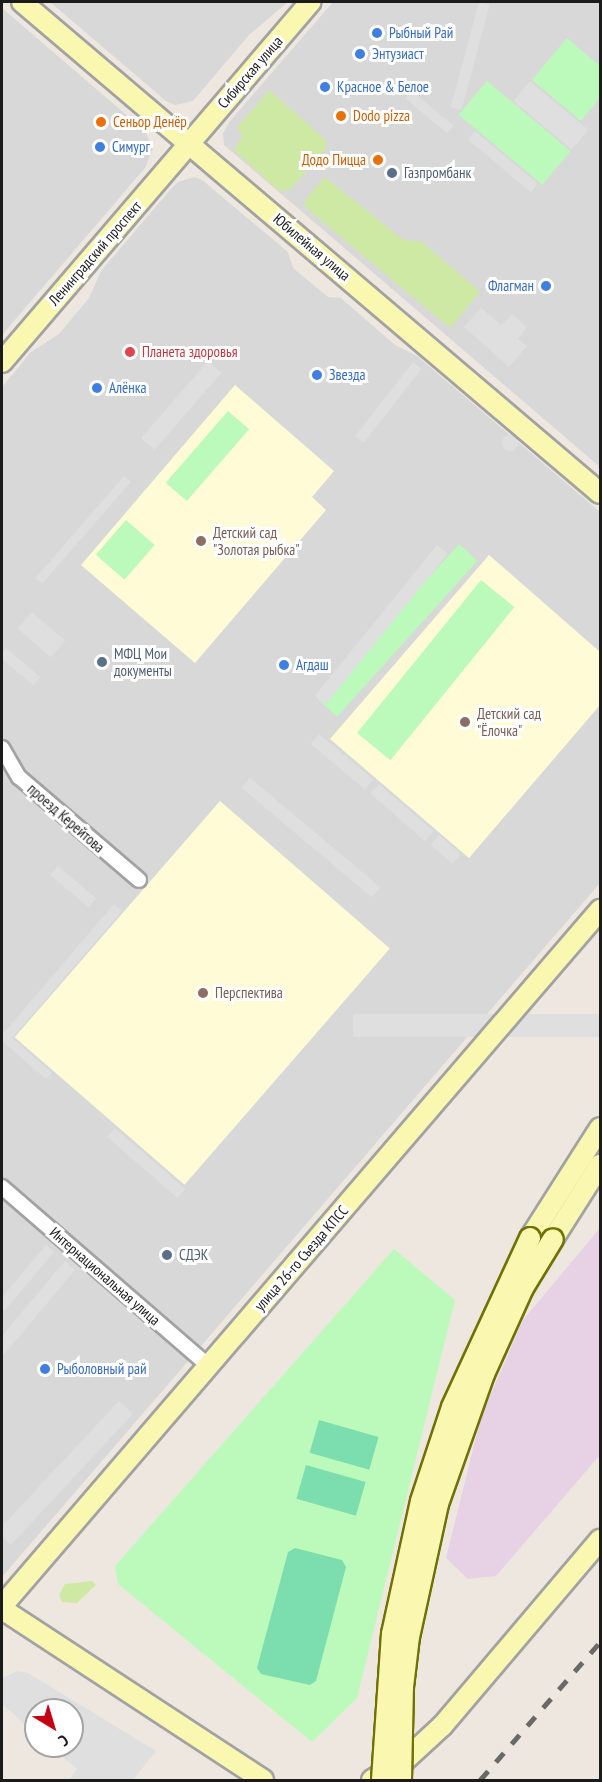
<!DOCTYPE html>
<meta charset="utf-8">
<style>
body{margin:0}
#map{position:relative;width:602px;height:1782px;overflow:hidden;background:#ede7e0;font-family:"PT Sans Narrow",sans-serif}
div>[style]{position:absolute}
.residential>*{inset:0;background:#d9d8d8}
.industrial>*{inset:0;background:#e6d2e4}
.education>*{inset:0;background:#fffbd7;transform-origin:0 0}
.grass>*{inset:0;background:#cde9a4}
.park>*{inset:0;background:#bcfabb;transform-origin:0 0}
.pitch>*{inset:0;background:#7cdeaf;transform-origin:0 0}
.parking>*{inset:0;background:#dfdfdf;transform-origin:0 0}
.round{border-radius:50%}
.roads{filter:drop-shadow(2px 0 #a2a2a2) drop-shadow(-2px 0 #a2a2a2) drop-shadow(0 2px #a2a2a2) drop-shadow(0 -2px #a2a2a2)}
.street>*{height:14px;margin:-7px;padding:0 7px;transform-origin:7px;border-radius:7px;background:#fff}
.secondary>*{height:20px;margin:-10px;padding:0 10px;transform-origin:10px;border-radius:10px;background:#faf7b1}
.rail>*{height:4.5px;margin-top:-2.25px;transform-origin:0;background:repeating-linear-gradient(90deg,#696969 0 12px,transparent 0 24px)}
.bridges{filter:drop-shadow(2px 0 #707103) drop-shadow(-2px 0 #707103) drop-shadow(0 2px #707103) drop-shadow(0 -2px #707103)}
.secondary-bridge>*{height:20px;margin:-10px;padding:0 10px;transform-origin:10px;border-radius:10px;background:#faf7b1}
.dots>*{width:16px;height:16px;translate:-50% -50%;box-sizing:border-box;border:3px solid #fff;border-radius:50%}
span{translate:-50% -50%;white-space:nowrap;text-align:center;line-height:1.15;-webkit-text-stroke:6px #fff;paint-order:stroke}
.shop-label{font-size:15px;color:#366cbe}
.left{translate:0 -50%;text-align:left}
.right{translate:-100% -50%;text-align:right}
.street-label{font-size:15px;color:#1b1b1b}
.food-label{font-size:15px;color:#c56008}
.service-label{font-size:15px;color:#4e5e75}
.health-label{font-size:15px;color:#be3a42}
.education-label{font-size:15px;color:#785e54}
.frame{position:absolute;inset:0;border:3px solid #1b1b1b;pointer-events:none}
.north{position:absolute;left:24px;top:1698px;width:60px;height:60px;box-sizing:border-box;background:#fff;border:2px solid #a4a4a4;border-radius:50%;rotate:142deg;font-size:16px;font-weight:700;line-height:24px;text-align:center;color:#1b1b1b}
.north::after{content:'';display:block;margin:auto;width:21px;height:27px;background:#c60013;clip-path:polygon(50% 0,100% 100%,50% 72%,0 100%)}
</style>
<div id="map">
<div class="residential">
<i style="clip-path:polygon(50px 2px,288px 2px,249px 35px,193px 101px,175px 105px,166px 101px)"></i>
<i style="clip-path:polygon(333px 2px,600px 2px,600px 467px,224px 145px,223px 133px,230px 121px)"></i>
<i style="clip-path:polygon(2px 8px,145px 131px,153px 149px,145px 168px,2px 335px)"></i>
<i style="clip-path:polygon(194px 177px,202px 180px,288px 252px,293px 268px,328px 297px,341px 298px,395px 345px,417px 356px,600px 512px,600px 883px,2px 1577px,2px 387px,31px 352px,59px 334px,89px 298px,101px 271px,171px 189px,178px 182px)"></i>
</div>
<div class="industrial">
<i style="clip-path:polygon(600px 1228px,600px 1455px,496px 1576px,468px 1579px,446px 1558px,481px 1417px,523px 1320px)"></i>
</div>
<div class="education">
<i style="clip-path:polygon(235px 385px,334px 471px,312px 497px,326px 510px,195px 663px,81px 565px)"></i>
<i style="clip-path:polygon(489px 555px,600px 652px,600px 705px,469px 858px,330px 739px)"></i>
<i style="left:220px;top:801px;width:225px;height:313px;rotate:41deg"></i>
</div>
<div class="grass">
<i style="clip-path:polygon(269px 90px,327px 141px,325px 149px,290px 190px,279px 191px,234px 150px,243px 135px,237px 128px)"></i>
<i style="clip-path:polygon(325px 177px,402px 239px,422px 242px,480px 292px,450px 328px,305px 207px,305px 200px)"></i>
<i style="clip-path:polygon(92px 1581px,96px 1585px,77px 1603px,62px 1602px,59px 1595px,65px 1584px)"></i>
</div>
<div class="park">
<i style="clip-path:polygon(567px 38px,600px 66px,600px 97px,581px 121px,532px 80px)"></i>
<i style="left:487px;top:81px;width:109px;height:44px;rotate:40deg"></i>
<i style="left:228px;top:411px;width:28px;height:95px;rotate:41deg"></i>
<i style="left:126px;top:520px;width:38px;height:46px;rotate:41deg"></i>
<i style="left:459px;top:544px;width:25px;height:210px;rotate:42deg"></i>
<i style="left:481px;top:580px;width:43px;height:197px;rotate:39deg"></i>
<i style="clip-path:polygon(394px 1249px,455px 1300px,357px 1698px,312px 1742px,118px 1584px,115px 1566px)"></i>
</div>
<div class="pitch">
<i style="left:319px;top:1420px;width:62px;height:34px;rotate:16deg"></i>
<i style="left:306px;top:1465px;width:62px;height:35px;rotate:16deg"></i>
<i style="clip-path:polygon(295px 1548px,342px 1560px,346px 1567px,316px 1681px,310px 1685px,261px 1674px,257px 1668px,288px 1552px)"></i>
</div>
<div class="parking">
<i style="left:479px;top:2px;width:11px;height:109px;rotate:15deg"></i>
<i style="left:530px;top:81px;width:76px;height:26px;rotate:40deg"></i>
<i style="left:412px;top:91px;width:54px;height:10px;rotate:40deg"></i>
<i style="left:475px;top:131px;width:82px;height:11px;rotate:40deg"></i>
<i style="clip-path:polygon(481px 308px,501px 325px,512px 314px,527px 327px,518px 339px,527px 346px,509px 367px,464px 327px)"></i>
<i style="left:208px;top:361px;width:18px;height:102px;rotate:41deg"></i>
<i style="left:413px;top:362px;width:11px;height:94px;rotate:38deg"></i>
<i class="round" style="left:502px;top:435px;width:16px;height:16px"></i>
<i style="left:124px;top:476px;width:9px;height:135px;rotate:41deg"></i>
<i style="left:437px;top:545px;width:14px;height:194px;rotate:39deg"></i>
<i style="left:32px;top:612px;width:44px;height:22px;rotate:41deg"></i>
<i style="left:6px;top:648px;width:45px;height:11px;rotate:40deg"></i>
<i style="left:319px;top:734px;width:71px;height:13px;rotate:40deg"></i>
<i style="left:250px;top:778px;width:170px;height:13px;rotate:40deg"></i>
<i style="left:379px;top:784px;width:72px;height:13px;rotate:41deg"></i>
<i style="left:439px;top:835px;width:29px;height:13px;rotate:41deg"></i>
<i style="left:58px;top:866px;width:50px;height:12px;rotate:40deg"></i>
<i style="clip-path:polygon(114px 904px,122px 911px,12px 1038px,52px 1073px,46px 1079px,2px 1041px,2px 1035px)"></i>
<i style="left:600px;top:1014px;width:23px;height:247px;rotate:90deg"></i>
<i style="left:115px;top:1128px;width:93px;height:12px;rotate:41deg"></i>
<i style="clip-path:polygon(46px 1245px,54px 1252px,2px 1314px,2px 1297px)"></i>
<i style="clip-path:polygon(65px 1261px,75px 1270px,2px 1357px,2px 1336px)"></i>
<i style="left:119px;top:1401px;width:19px;height:179px;rotate:43deg"></i>
<i style="clip-path:polygon(18px 1671px,28px 1673px,156px 1751px,133px 1780px,69px 1780px,77px 1769px,50px 1746px,72px 1746px,72px 1710px,36px 1710px,36px 1734px,2px 1704px,2px 1678px)"></i>
</div>
<div class="roads">
<div class="street">
<i style="left:2px;top:748px;width:34px;rotate:60deg"></i>
<i style="left:19px;top:777px;width:158px;rotate:40.6deg"></i>
<i style="left:2px;top:1187px;width:274px;rotate:40.9deg"></i>
</div>
<div class="secondary">
<i style="left:22px;top:2px;width:758px;rotate:40.35deg"></i>
<i style="left:2px;top:362px;width:474px;rotate:-49.4deg"></i>
<i style="left:530px;top:1238px;width:130px;rotate:-57.5deg"></i>
<i style="left:553px;top:1239px;width:88px;rotate:-57.6deg"></i>
<i style="left:2px;top:1606px;width:918px;rotate:-49.33deg"></i>
<i style="left:2px;top:1609px;width:312px;rotate:33.2deg"></i>
<i style="left:372px;top:1780px;width:37px;rotate:-31deg"></i>
<i style="left:404px;top:1761px;width:53px;rotate:-42.7deg"></i>
<i style="left:443px;top:1725px;width:243px;rotate:-49.7deg"></i>
</div>
</div>
<div class="rail">
<i style="left:480px;top:1780px;width:183px;rotate:-49deg"></i>
</div>
<div class="bridges">
<div class="secondary-bridge">
<i style="left:382px;top:1780px;width:146px;rotate:-86.1deg"></i>
<i style="left:392px;top:1634px;width:136px;rotate:-77.7deg"></i>
<i style="left:421px;top:1501px;width:99px;rotate:-71.7deg"></i>
<i style="left:452px;top:1407px;width:186px;rotate:-65.2deg"></i>
<i style="left:401px;top:1780px;width:93px;rotate:-88.8deg"></i>
<i style="left:403px;top:1687px;width:50px;rotate:-83.2deg"></i>
<i style="left:409px;top:1637px;width:136px;rotate:-77.7deg"></i>
<i style="left:438px;top:1504px;width:138px;rotate:-70.5deg"></i>
<i style="left:484px;top:1374px;width:94px;rotate:-65.6deg"></i>
<i style="left:523px;top:1288px;width:57px;rotate:-58.5deg"></i>
</div>
</div>
<div class="dots">
<i style="left:377px;top:33px;background:#3f7fe0"></i>
<i style="left:360px;top:54px;background:#3f7fe0"></i>
<i style="left:325px;top:87px;background:#3f7fe0"></i>
<i style="left:341px;top:116px;background:#e8710a"></i>
<i style="left:101px;top:122px;background:#e8710a"></i>
<i style="left:100px;top:147px;background:#3f7fe0"></i>
<i style="left:378px;top:160px;background:#e8710a"></i>
<i style="left:392px;top:173px;background:#5c6f8a"></i>
<i style="left:546px;top:286px;background:#3f7fe0"></i>
<i style="left:130px;top:352px;background:#e0444e"></i>
<i style="left:317px;top:375px;background:#3f7fe0"></i>
<i style="left:97px;top:388px;background:#3f7fe0"></i>
<i style="left:201px;top:541px;background:#8d6e63"></i>
<i style="left:102px;top:662px;background:#5c6f8a"></i>
<i style="left:284px;top:665px;background:#3f7fe0"></i>
<i style="left:465px;top:722px;background:#8d6e63"></i>
<i style="left:203px;top:993px;background:#8d6e63"></i>
<i style="left:167px;top:1255px;background:#5c6f8a"></i>
<i style="left:45px;top:1369px;background:#3f7fe0"></i>
</div>
<div class="shop-label">
<span class="left" style="left:389px;top:33px">Рыбный Рай</span>
<span class="left" style="left:372px;top:54px">Энтузиаст</span>
<span class="left" style="left:337px;top:87px">Красное &amp; Белое</span>
<span class="left" style="left:112px;top:147px">Симург</span>
<span class="right" style="left:534px;top:286px">Флагман</span>
<span class="left" style="left:329px;top:375px">Звезда</span>
<span class="left" style="left:109px;top:388px">Алёнка</span>
<span class="left" style="left:296px;top:665px">Агдаш</span>
<span class="left" style="left:57px;top:1369px">Рыболовный рай</span>
</div>
<div class="street-label">
<span style="left:250px;top:72px;rotate:-49deg">Сибирская улица</span>
<span style="left:312px;top:247px;rotate:40deg">Юбилейная улица</span>
<span style="left:95px;top:253px;rotate:-49deg">Ленинградский проспект</span>
<span style="left:66px;top:818px;rotate:41deg">проезд Керейтова</span>
<span style="left:301px;top:1258px;rotate:-49deg">улица 26-го Съезда КПСС</span>
<span style="left:105px;top:1276px;rotate:41deg">Интернациональная улица</span>
</div>
<div class="food-label">
<span class="left" style="left:353px;top:116px">Dodo pizza</span>
<span class="left" style="left:113px;top:122px">Сеньор Денёр</span>
<span class="right" style="left:366px;top:160px">Додо Пицца</span>
</div>
<div class="service-label">
<span class="left" style="left:404px;top:173px">Газпромбанк</span>
<span class="left" style="left:114px;top:662px">МФЦ Мои<br>документы</span>
<span class="left" style="left:179px;top:1255px">СДЭК</span>
</div>
<div class="health-label">
<span class="left" style="left:142px;top:352px">Планета здоровья</span>
</div>
<div class="education-label">
<span class="left" style="left:213px;top:541px">Детский сад<br>"Золотая рыбка"</span>
<span class="left" style="left:477px;top:722px">Детский сад<br>"Ёлочка"</span>
<span class="left" style="left:215px;top:993px">Перспектива</span>
</div>
<div class="frame"></div>
<div class="north">С</div>
</div>
